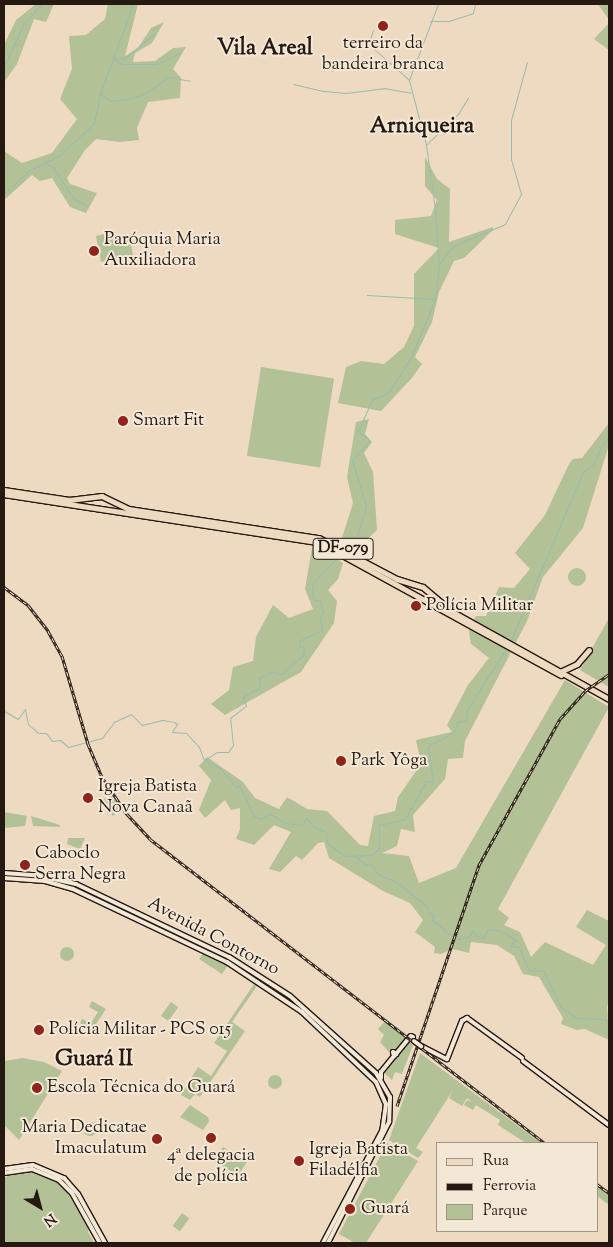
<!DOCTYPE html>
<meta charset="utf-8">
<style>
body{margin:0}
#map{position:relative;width:613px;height:1247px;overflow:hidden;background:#eddac0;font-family:"Sorts Mill Goudy",serif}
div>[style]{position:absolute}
.green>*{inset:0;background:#b3c196;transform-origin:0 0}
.round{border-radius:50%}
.stream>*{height:1px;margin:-0.5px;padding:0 0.5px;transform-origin:0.5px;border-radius:0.5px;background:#99bbb2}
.roads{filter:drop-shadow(1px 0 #251912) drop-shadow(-1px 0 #251912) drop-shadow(0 1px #251912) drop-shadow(0 -1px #251912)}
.secondary>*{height:4px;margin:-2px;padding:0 2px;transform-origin:2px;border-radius:2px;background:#f3e7d6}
.primary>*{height:4.5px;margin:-2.25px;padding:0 2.25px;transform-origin:2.25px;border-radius:2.25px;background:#eddac0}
.rail>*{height:3px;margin-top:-1.5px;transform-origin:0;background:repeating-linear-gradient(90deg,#f3e7d6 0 4px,#251912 0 8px);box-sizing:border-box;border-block:1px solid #251912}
.bridges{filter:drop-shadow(1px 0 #251912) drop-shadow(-1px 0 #251912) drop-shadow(0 1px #251912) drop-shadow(0 -1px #251912)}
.secondary-bridge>*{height:4px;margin:-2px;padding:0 2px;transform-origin:2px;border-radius:2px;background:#f3e7d6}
.dots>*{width:14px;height:14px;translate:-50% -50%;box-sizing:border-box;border:2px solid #f3e7d6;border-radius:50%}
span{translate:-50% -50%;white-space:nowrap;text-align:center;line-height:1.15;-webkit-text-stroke:4px #f3e7d6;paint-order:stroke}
.shield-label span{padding:1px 4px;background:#f3e7d6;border:1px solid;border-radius:4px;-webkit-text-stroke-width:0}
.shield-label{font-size:16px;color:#251912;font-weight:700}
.poi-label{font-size:18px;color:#251912}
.left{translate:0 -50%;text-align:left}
.right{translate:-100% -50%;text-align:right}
.street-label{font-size:18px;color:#251912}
.district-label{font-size:22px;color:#251912;font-weight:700}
.frame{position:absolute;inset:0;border:5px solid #251912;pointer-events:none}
.legend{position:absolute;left:436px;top:1142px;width:162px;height:90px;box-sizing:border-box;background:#f3e7d6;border:1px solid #a19588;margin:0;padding:6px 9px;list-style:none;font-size:15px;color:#251912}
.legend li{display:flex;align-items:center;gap:10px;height:25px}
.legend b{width:25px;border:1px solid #a19588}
.north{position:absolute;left:15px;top:1182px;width:50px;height:50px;-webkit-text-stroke:4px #f3e7d6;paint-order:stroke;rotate:143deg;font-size:14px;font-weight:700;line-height:20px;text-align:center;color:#251912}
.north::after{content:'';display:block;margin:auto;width:18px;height:22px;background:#251912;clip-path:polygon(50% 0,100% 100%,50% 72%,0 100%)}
</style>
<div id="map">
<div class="green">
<i style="clip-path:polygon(36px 4px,54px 4px,46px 22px,34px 19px,17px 64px,4px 82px,4px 45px,16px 20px)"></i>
<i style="clip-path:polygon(108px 4px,138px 4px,125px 56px,138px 48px,151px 28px,164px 22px,152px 43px,135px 53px,133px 62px,155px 61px,173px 48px,186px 47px,173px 69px,181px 78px,180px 98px,148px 102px,137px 128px,139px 140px,120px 142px,96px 139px,85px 150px,67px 178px,70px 184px,97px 193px,86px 213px,70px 207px,52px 178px,40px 181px,32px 175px,4px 200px,4px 151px,22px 163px,52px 153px,77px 119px,60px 99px,72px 69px,69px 36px,86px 35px,105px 19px)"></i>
<i style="clip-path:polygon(598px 4px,609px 4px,609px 20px)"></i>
<i style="clip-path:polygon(609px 23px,609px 50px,594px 39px)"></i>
<i style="clip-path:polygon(425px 157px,437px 179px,450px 189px,449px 242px,493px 227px,493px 230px,464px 258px,454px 261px,439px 292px,432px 322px,415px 357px,422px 364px,411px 379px,381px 411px,338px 403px,346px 367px,361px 361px,384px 364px,404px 347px,414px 326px,414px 274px,439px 248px,395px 234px,395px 220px,431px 216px,437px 200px,425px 186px)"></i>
<i style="clip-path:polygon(105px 234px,130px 236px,133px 256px,101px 262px,96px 236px)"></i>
<i style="left:261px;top:367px;width:74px;height:90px;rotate:9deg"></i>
<i style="clip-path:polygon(369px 419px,365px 434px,372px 442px,364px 453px,373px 472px,377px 530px,354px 552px,340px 544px,353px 503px,347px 477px,356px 422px)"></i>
<i style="clip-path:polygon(609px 423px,609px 445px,583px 528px,543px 577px,527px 621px,465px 741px,463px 758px,448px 759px,445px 779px,413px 815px,415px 832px,401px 829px,397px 846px,382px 853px,409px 856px,419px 883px,456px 868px,565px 680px,609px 707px,498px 909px,509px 918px,504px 925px,520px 932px,531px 957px,545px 942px,593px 965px,606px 945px,576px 927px,587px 910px,609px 921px,609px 1001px,607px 1006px,609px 1040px,585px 1029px,577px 1030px,561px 1024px,563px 1018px,539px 977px,523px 974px,514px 956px,497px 945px,471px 942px,469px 953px,453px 949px,441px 954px,434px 953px,435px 947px,415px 932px,423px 920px,410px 903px,383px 891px,329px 858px,324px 842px,318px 843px,302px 860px,296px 856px,280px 872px,269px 869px,291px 832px,274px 825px,254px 845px,236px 839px,240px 829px,240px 808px,231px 810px,225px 800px,205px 818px,199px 810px,211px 780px,199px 766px,207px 757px,243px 782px,255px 798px,279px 809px,287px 797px,307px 809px,327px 811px,360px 845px,368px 846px,374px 816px,395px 811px,398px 797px,421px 764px,416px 740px,452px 732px,447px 725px,468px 685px,489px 658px,471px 644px,469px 631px,476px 616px,486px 616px,499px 587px,514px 588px,530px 569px,515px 553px,545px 515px,569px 464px,573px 459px,582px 458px)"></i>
<i style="clip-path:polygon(313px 542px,343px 563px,338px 579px,328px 590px,337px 601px,334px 623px,301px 672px,225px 715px,211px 704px,229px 690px,233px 667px,253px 661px,256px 637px,273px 605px,289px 618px,313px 609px,305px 589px)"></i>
<i class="round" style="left:568px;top:568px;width:18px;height:18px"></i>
<i style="clip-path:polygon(609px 618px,609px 687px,580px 670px)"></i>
<i style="left:112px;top:794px;width:19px;height:11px;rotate:58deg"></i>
<i style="clip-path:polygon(4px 812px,27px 816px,25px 826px,4px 828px)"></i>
<i style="clip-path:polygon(31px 816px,60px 825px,60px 827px,33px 826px)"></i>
<i style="clip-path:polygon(68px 838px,85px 838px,80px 849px,67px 844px)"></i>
<i class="round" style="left:60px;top:947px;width:14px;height:14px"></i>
<i style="clip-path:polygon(204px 952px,228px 965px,222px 974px,199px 959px)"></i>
<i style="clip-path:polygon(254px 984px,257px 986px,232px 1022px,245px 1031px,200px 1097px,195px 1094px,190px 1100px,181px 1095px,198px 1067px,211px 1076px,227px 1051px,214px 1043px)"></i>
<i style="clip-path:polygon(92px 1001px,106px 1009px,92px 1030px,80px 1023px,82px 1019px,91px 1023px,98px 1012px,89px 1007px)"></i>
<i style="left:171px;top:1002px;width:9px;height:17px;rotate:36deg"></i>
<i style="clip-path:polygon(386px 1020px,413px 1045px,402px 1074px,395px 1072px,392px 1080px,383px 1072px,394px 1058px,380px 1042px,384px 1035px,378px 1029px)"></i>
<i style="clip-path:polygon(420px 1053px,467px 1088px,541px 1143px,526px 1143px,498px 1125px,500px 1120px,476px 1105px,473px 1110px,464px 1105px,467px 1100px,472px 1102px,467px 1098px,462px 1106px,449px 1098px,453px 1090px,416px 1148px,423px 1152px,418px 1158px,389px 1140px)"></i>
<i style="clip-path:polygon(22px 1058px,44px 1062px,62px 1071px,19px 1140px,4px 1125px,4px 1061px)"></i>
<i class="round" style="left:268px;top:1075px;width:14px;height:14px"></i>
<i style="clip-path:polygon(190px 1105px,208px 1117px,209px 1122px,203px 1130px,180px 1117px)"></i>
<i class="round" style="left:83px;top:1122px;width:14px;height:14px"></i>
<i style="clip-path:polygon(387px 1143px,418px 1161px,366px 1243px,355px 1243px,339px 1234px)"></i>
<i style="clip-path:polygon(223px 1147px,247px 1162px,238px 1175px,213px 1161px)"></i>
<i style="clip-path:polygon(31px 1172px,53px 1178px,64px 1188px,89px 1226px,88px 1232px,94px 1243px,4px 1243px,4px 1178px,14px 1173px)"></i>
<i style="clip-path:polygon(597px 1186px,609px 1196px,609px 1205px,597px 1196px)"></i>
<i style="left:182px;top:1213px;width:9px;height:16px;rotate:36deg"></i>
</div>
<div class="stream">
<i style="left:430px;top:21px;width:19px"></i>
<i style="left:449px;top:21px;width:25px;rotate:-18deg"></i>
<i style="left:473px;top:13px;width:9px;rotate:-77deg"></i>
<i style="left:373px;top:30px;width:9px;rotate:108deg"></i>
<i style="left:370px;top:39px;width:11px;rotate:68deg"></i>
<i style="left:374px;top:49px;width:47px;rotate:41.5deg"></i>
<i style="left:113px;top:59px;width:10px;rotate:29deg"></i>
<i style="left:122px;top:64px;width:34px"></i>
<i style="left:156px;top:64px;width:26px;rotate:-25deg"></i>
<i style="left:113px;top:59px;width:12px;rotate:-5deg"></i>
<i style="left:125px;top:58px;width:38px;rotate:-40deg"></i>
<i style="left:4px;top:66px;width:45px;rotate:-65.1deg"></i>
<i style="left:23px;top:25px;width:28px;rotate:-49deg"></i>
<i style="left:293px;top:84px;width:32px;rotate:13deg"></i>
<i style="left:324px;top:91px;width:22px;rotate:5deg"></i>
<i style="left:346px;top:93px;width:38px;rotate:-7deg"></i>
<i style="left:384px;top:88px;width:27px;rotate:10deg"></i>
<i style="left:100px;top:94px;width:13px;rotate:32deg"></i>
<i style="left:111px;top:101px;width:17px;rotate:-7deg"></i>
<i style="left:128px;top:99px;width:19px;rotate:-18deg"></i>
<i style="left:146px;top:93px;width:27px;rotate:-36deg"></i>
<i style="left:168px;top:77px;width:22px;rotate:10deg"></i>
<i style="left:426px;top:145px;width:45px;rotate:-44.1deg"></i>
<i style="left:458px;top:114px;width:19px;rotate:-58deg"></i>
<i style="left:45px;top:163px;width:9px;rotate:27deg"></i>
<i style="left:53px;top:167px;width:38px;rotate:57deg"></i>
<i style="left:74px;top:199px;width:15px;rotate:28deg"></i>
<i style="left:4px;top:194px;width:35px;rotate:-43deg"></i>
<i style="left:30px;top:170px;width:32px;rotate:-26deg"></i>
<i style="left:59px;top:156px;width:48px;rotate:-43.3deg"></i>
<i style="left:94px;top:123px;width:30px;rotate:-78deg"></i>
<i style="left:100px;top:94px;width:96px;rotate:-69.9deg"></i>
<i style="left:439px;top:264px;width:23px;rotate:-52deg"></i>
<i style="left:453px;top:246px;width:56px;rotate:-22.9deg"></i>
<i style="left:505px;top:224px;width:34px;rotate:-62deg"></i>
<i style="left:521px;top:194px;width:35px;rotate:-106deg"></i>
<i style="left:511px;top:160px;width:40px;rotate:-90deg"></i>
<i style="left:511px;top:120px;width:60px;rotate:-74.6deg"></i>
<i style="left:367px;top:295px;width:67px;rotate:3.4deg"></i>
<i style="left:347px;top:547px;width:14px;rotate:-45deg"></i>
<i style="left:357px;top:537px;width:32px;rotate:-74deg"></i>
<i style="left:366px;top:506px;width:48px;rotate:-106.9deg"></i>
<i style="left:352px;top:460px;width:26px;rotate:-47deg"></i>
<i style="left:370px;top:441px;width:16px;rotate:-140deg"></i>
<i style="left:358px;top:431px;width:34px;rotate:-66deg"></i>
<i style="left:372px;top:400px;width:17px;rotate:-24deg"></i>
<i style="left:388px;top:393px;width:43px;rotate:-57.4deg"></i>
<i style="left:411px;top:357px;width:63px;rotate:-67.5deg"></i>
<i style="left:435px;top:299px;width:31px;rotate:-83deg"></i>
<i style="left:439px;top:268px;width:59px;rotate:-93.9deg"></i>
<i style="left:435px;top:209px;width:65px;rotate:-98deg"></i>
<i style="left:426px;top:145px;width:67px;rotate:-104.7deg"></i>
<i style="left:409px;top:80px;width:81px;rotate:-69.1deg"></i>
<i style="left:346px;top:549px;width:1px;rotate:-90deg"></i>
<i style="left:510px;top:642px;width:185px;rotate:-66.8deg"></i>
<i style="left:583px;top:472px;width:14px;rotate:-39deg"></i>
<i style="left:594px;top:463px;width:21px;rotate:-67deg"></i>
<i style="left:602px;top:444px;width:10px;rotate:-45deg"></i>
<i style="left:4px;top:711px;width:16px;rotate:30deg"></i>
<i style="left:18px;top:719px;width:12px;rotate:-55deg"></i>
<i style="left:25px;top:709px;width:15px;rotate:79deg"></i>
<i style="left:28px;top:724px;width:13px;rotate:42deg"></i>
<i style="left:38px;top:733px;width:8px"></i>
<i style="left:46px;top:733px;width:10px;rotate:53deg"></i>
<i style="left:52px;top:741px;width:8px;rotate:-7deg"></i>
<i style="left:60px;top:740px;width:11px;rotate:41deg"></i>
<i style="left:68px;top:747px;width:35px;rotate:-15deg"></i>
<i style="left:102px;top:738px;width:20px;rotate:-53deg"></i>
<i style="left:114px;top:722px;width:19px;rotate:-25deg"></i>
<i style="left:131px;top:714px;width:16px;rotate:45deg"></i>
<i style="left:142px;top:725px;width:21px;rotate:-14deg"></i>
<i style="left:162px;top:720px;width:12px;rotate:9deg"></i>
<i style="left:174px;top:722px;width:4px;rotate:34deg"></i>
<i style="left:177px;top:724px;width:9px;rotate:122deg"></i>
<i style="left:172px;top:732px;width:14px;rotate:4deg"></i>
<i style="left:186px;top:733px;width:19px;rotate:47deg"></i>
<i style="left:199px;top:747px;width:14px;rotate:69deg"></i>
<i style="left:204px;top:760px;width:18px;rotate:27deg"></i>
<i style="left:220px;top:768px;width:25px;rotate:50deg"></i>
<i style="left:236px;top:787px;width:4px;rotate:-34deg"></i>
<i style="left:239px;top:785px;width:34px;rotate:64deg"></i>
<i style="left:254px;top:816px;width:8px;rotate:23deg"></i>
<i style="left:261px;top:819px;width:10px;rotate:-37deg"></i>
<i style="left:269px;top:813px;width:19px;rotate:32deg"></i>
<i style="left:285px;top:823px;width:17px;rotate:7deg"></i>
<i style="left:302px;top:825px;width:8px;rotate:-60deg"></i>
<i style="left:306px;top:818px;width:11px;rotate:49deg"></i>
<i style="left:313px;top:826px;width:14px;rotate:25deg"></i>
<i style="left:326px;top:832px;width:11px;rotate:85deg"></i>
<i style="left:327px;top:843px;width:22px;rotate:36deg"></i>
<i style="left:345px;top:856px;width:26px;rotate:-2deg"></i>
<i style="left:371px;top:855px;width:10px;rotate:-37deg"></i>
<i style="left:379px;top:849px;width:24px;rotate:-90deg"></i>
<i style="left:379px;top:825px;width:27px;rotate:-13deg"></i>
<i style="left:405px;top:819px;width:43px;rotate:-61.1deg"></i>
<i style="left:426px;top:781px;width:7px;rotate:8deg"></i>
<i style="left:433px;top:782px;width:36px;rotate:-98deg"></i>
<i style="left:428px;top:746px;width:30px;rotate:-28deg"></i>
<i style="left:454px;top:732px;width:11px;rotate:-68deg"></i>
<i style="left:458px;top:722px;width:8px;rotate:-14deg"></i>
<i style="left:466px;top:720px;width:10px;rotate:-84deg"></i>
<i style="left:467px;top:710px;width:75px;rotate:-57.6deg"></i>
<i style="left:204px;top:760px;width:15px;rotate:-32deg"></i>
<i style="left:217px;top:752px;width:11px"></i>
<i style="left:228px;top:752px;width:9px;rotate:-54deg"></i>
<i style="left:233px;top:745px;width:27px;rotate:-96deg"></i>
<i style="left:230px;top:718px;width:20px;rotate:-37deg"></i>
<i style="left:246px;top:706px;width:9px;rotate:-108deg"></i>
<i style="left:243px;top:697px;width:20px;rotate:-30deg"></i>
<i style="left:260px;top:687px;width:9px;rotate:-96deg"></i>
<i style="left:259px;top:678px;width:13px;rotate:-27deg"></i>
<i style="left:271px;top:672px;width:11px;rotate:10deg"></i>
<i style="left:282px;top:674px;width:28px;rotate:-42deg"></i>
<i style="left:303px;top:655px;width:8px;rotate:-83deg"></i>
<i style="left:304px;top:647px;width:5px;rotate:-169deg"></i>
<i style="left:299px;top:646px;width:5px;rotate:-90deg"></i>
<i style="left:299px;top:641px;width:25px;rotate:-26deg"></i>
<i style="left:322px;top:630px;width:13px;rotate:-99deg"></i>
<i style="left:320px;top:617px;width:7px;rotate:-63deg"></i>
<i style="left:323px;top:611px;width:10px;rotate:-107deg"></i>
<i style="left:320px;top:601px;width:7px;rotate:-164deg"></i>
<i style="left:313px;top:599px;width:15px;rotate:-94deg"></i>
<i style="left:312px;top:584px;width:39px;rotate:-46deg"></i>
<i style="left:355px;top:856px;width:14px;rotate:39deg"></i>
<i style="left:366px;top:865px;width:4px;rotate:-27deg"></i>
<i style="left:370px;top:863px;width:15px;rotate:53deg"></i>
<i style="left:379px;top:875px;width:17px;rotate:21deg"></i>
<i style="left:395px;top:881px;width:41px;rotate:38deg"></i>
<i style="left:427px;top:906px;width:6px;rotate:81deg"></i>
<i style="left:428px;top:912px;width:7px;rotate:27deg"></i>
<i style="left:434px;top:915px;width:5px;rotate:112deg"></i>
<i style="left:432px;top:920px;width:22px;rotate:39deg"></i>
<i style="left:449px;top:934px;width:7px"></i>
<i style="left:456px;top:934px;width:6px;rotate:59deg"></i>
<i style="left:459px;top:939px;width:11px;rotate:-15deg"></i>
<i style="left:470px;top:936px;width:7px;rotate:-63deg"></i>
<i style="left:473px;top:930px;width:7px;rotate:63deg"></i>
<i style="left:476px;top:936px;width:7px;rotate:16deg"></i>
<i style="left:483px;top:938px;width:10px;rotate:-61deg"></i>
<i style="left:488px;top:929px;width:13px;rotate:9deg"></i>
<i style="left:501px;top:931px;width:17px;rotate:31deg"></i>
<i style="left:516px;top:940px;width:9px;rotate:139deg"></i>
<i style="left:509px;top:946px;width:10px;rotate:6deg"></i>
<i style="left:519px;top:947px;width:25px;rotate:67deg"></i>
<i style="left:529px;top:970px;width:15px;rotate:4deg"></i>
<i style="left:544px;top:971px;width:40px;rotate:65deg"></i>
<i style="left:561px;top:1007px;width:19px;rotate:35deg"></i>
<i style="left:577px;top:1018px;width:28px;rotate:2deg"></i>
<i style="left:605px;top:1019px;width:6px;rotate:45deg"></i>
</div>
<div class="roads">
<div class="secondary">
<i style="left:4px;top:873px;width:31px;rotate:4deg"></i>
<i style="left:35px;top:875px;width:42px;rotate:12.4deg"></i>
<i style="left:76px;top:884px;width:170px;rotate:25.5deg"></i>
<i style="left:229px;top:957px;width:72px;rotate:32.6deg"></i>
<i style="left:290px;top:996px;width:115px;rotate:41.8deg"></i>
<i style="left:376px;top:1073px;width:28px;rotate:60deg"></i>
<i style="left:390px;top:1097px;width:25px;rotate:92deg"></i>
<i style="left:389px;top:1122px;width:136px;rotate:116.8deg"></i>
<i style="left:4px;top:878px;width:41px;rotate:4.2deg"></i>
<i style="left:45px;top:881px;width:29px;rotate:16deg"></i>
<i style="left:73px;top:889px;width:170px;rotate:25.4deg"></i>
<i style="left:227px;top:962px;width:90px;rotate:33.7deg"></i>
<i style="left:302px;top:1012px;width:102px;rotate:43.4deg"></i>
<i style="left:376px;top:1082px;width:24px;rotate:66deg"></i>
<i style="left:386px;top:1104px;width:27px;rotate:98deg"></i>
<i style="left:382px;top:1131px;width:127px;rotate:117.8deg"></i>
<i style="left:411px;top:1036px;width:2px;rotate:27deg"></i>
<i style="left:413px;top:1037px;width:1px;rotate:135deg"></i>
<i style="left:412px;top:1038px;width:2px;rotate:180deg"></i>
<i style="left:410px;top:1038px;width:2px;rotate:-63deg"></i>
<i style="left:421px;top:1046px;width:29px;rotate:27deg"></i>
<i style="left:447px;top:1059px;width:41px;rotate:-68.5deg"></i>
<i style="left:462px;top:1021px;width:6px;rotate:-31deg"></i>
<i style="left:467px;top:1018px;width:68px;rotate:36deg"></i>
<i style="left:396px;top:1054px;width:22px;rotate:-51deg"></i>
<i style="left:523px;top:1061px;width:107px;rotate:36.7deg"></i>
<i style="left:381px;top:1078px;width:6px;rotate:-90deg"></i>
<i style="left:381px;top:1072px;width:21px;rotate:-51deg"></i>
<i style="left:394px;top:1056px;width:4px;rotate:-104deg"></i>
<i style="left:393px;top:1052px;width:4px;rotate:34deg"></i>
<i style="left:396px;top:1054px;width:3px;rotate:135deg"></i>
<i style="left:4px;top:1169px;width:29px;rotate:-8deg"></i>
<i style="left:33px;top:1165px;width:34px;rotate:23deg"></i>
<i style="left:64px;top:1178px;width:21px;rotate:49deg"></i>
<i style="left:78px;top:1194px;width:56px;rotate:61.1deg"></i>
<i style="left:4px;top:1173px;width:28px;rotate:-8deg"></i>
<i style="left:32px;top:1169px;width:29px;rotate:22deg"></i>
<i style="left:59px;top:1180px;width:18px;rotate:45deg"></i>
<i style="left:72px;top:1193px;width:57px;rotate:60.8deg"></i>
</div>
<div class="primary">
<i style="left:4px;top:490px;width:66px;rotate:8.7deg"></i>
<i style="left:69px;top:500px;width:33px;rotate:-7deg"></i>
<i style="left:102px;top:496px;width:30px;rotate:26deg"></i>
<i style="left:129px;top:509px;width:192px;rotate:8.7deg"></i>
<i style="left:319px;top:538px;width:88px;rotate:27.7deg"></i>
<i style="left:397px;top:579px;width:27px;rotate:17deg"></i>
<i style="left:423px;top:587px;width:39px;rotate:40deg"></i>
<i style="left:453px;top:612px;width:179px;rotate:29.1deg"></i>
<i style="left:4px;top:494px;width:319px;rotate:8.7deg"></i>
<i style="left:319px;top:542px;width:276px;rotate:28.8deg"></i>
<i style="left:560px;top:672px;width:19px;rotate:-25deg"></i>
<i style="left:577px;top:664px;width:18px;rotate:-49deg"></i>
</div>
</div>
<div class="rail">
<i style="left:4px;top:587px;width:30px;rotate:37deg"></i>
<i style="left:28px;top:605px;width:33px;rotate:52deg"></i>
<i style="left:48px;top:631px;width:29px;rotate:61deg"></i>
<i style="left:62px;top:656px;width:92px;rotate:73.5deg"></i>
<i style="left:88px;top:744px;width:36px;rotate:67deg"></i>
<i style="left:102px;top:777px;width:45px;rotate:56deg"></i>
<i style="left:127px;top:814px;width:34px;rotate:47deg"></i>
<i style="left:150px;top:839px;width:498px;rotate:37.6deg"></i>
<i style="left:397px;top:1106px;width:255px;rotate:-71.2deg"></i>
<i style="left:479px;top:865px;width:167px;rotate:-61deg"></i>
<i style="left:560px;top:719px;width:38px;rotate:-48deg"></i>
<i style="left:585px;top:691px;width:29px;rotate:-35deg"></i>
<i style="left:597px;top:1184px;width:15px;rotate:37deg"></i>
</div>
<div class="bridges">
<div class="secondary-bridge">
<i style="left:414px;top:1041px;width:9px;rotate:36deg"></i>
</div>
</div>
<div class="dots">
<i style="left:383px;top:26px;background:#8f2418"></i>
<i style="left:94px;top:251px;background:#8f2418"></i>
<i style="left:123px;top:421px;background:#8f2418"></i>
<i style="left:416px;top:606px;background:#8f2418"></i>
<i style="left:341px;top:761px;background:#8f2418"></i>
<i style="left:88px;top:798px;background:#8f2418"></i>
<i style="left:25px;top:865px;background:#8f2418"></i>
<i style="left:39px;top:1030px;background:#8f2418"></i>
<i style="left:37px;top:1088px;background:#8f2418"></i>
<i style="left:211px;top:1138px;background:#8f2418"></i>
<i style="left:157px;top:1139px;background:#8f2418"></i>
<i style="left:299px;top:1161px;background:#8f2418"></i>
<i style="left:350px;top:1209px;background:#8f2418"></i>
</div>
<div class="shield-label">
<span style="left:343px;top:549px">DF-079</span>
</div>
<div class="poi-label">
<span style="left:383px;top:55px">terreiro da<br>bandeira branca</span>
<span class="left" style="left:104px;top:251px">Paróquia Maria<br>Auxiliadora</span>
<span class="left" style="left:133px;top:421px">Smart Fit</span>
<span class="left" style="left:426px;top:606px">Polícia Militar</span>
<span class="left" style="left:351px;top:761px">Park Yôga</span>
<span class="left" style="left:98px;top:798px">Igreja Batista<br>Nova Canaã</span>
<span class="left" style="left:35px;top:865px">Caboclo<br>Serra Negra</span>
<span class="left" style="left:49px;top:1030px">Polícia Militar - PCS 015</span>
<span class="left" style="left:47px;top:1088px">Escola Técnica do Guará</span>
<span class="right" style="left:147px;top:1139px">Maria Dedicatae<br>Imaculatum</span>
<span class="left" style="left:309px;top:1161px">Igreja Batista<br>Filadélfia</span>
<span style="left:211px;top:1167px">4ª delegacia<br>de polícia</span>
<span class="left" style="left:361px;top:1209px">Guará</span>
</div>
<div class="street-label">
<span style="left:213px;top:937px;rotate:28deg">Avenida Contorno</span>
</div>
<div class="district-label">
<span style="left:265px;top:50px">Vila Areal</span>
<span style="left:422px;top:128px">Arniqueira</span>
<span style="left:94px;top:1061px">Guará II</span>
</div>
<div class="frame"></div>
<ul class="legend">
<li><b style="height:6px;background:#eddac0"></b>Rua</li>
<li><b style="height:6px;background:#251912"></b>Ferrovia</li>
<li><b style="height:14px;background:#b3c196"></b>Parque</li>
</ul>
<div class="north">N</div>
</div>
